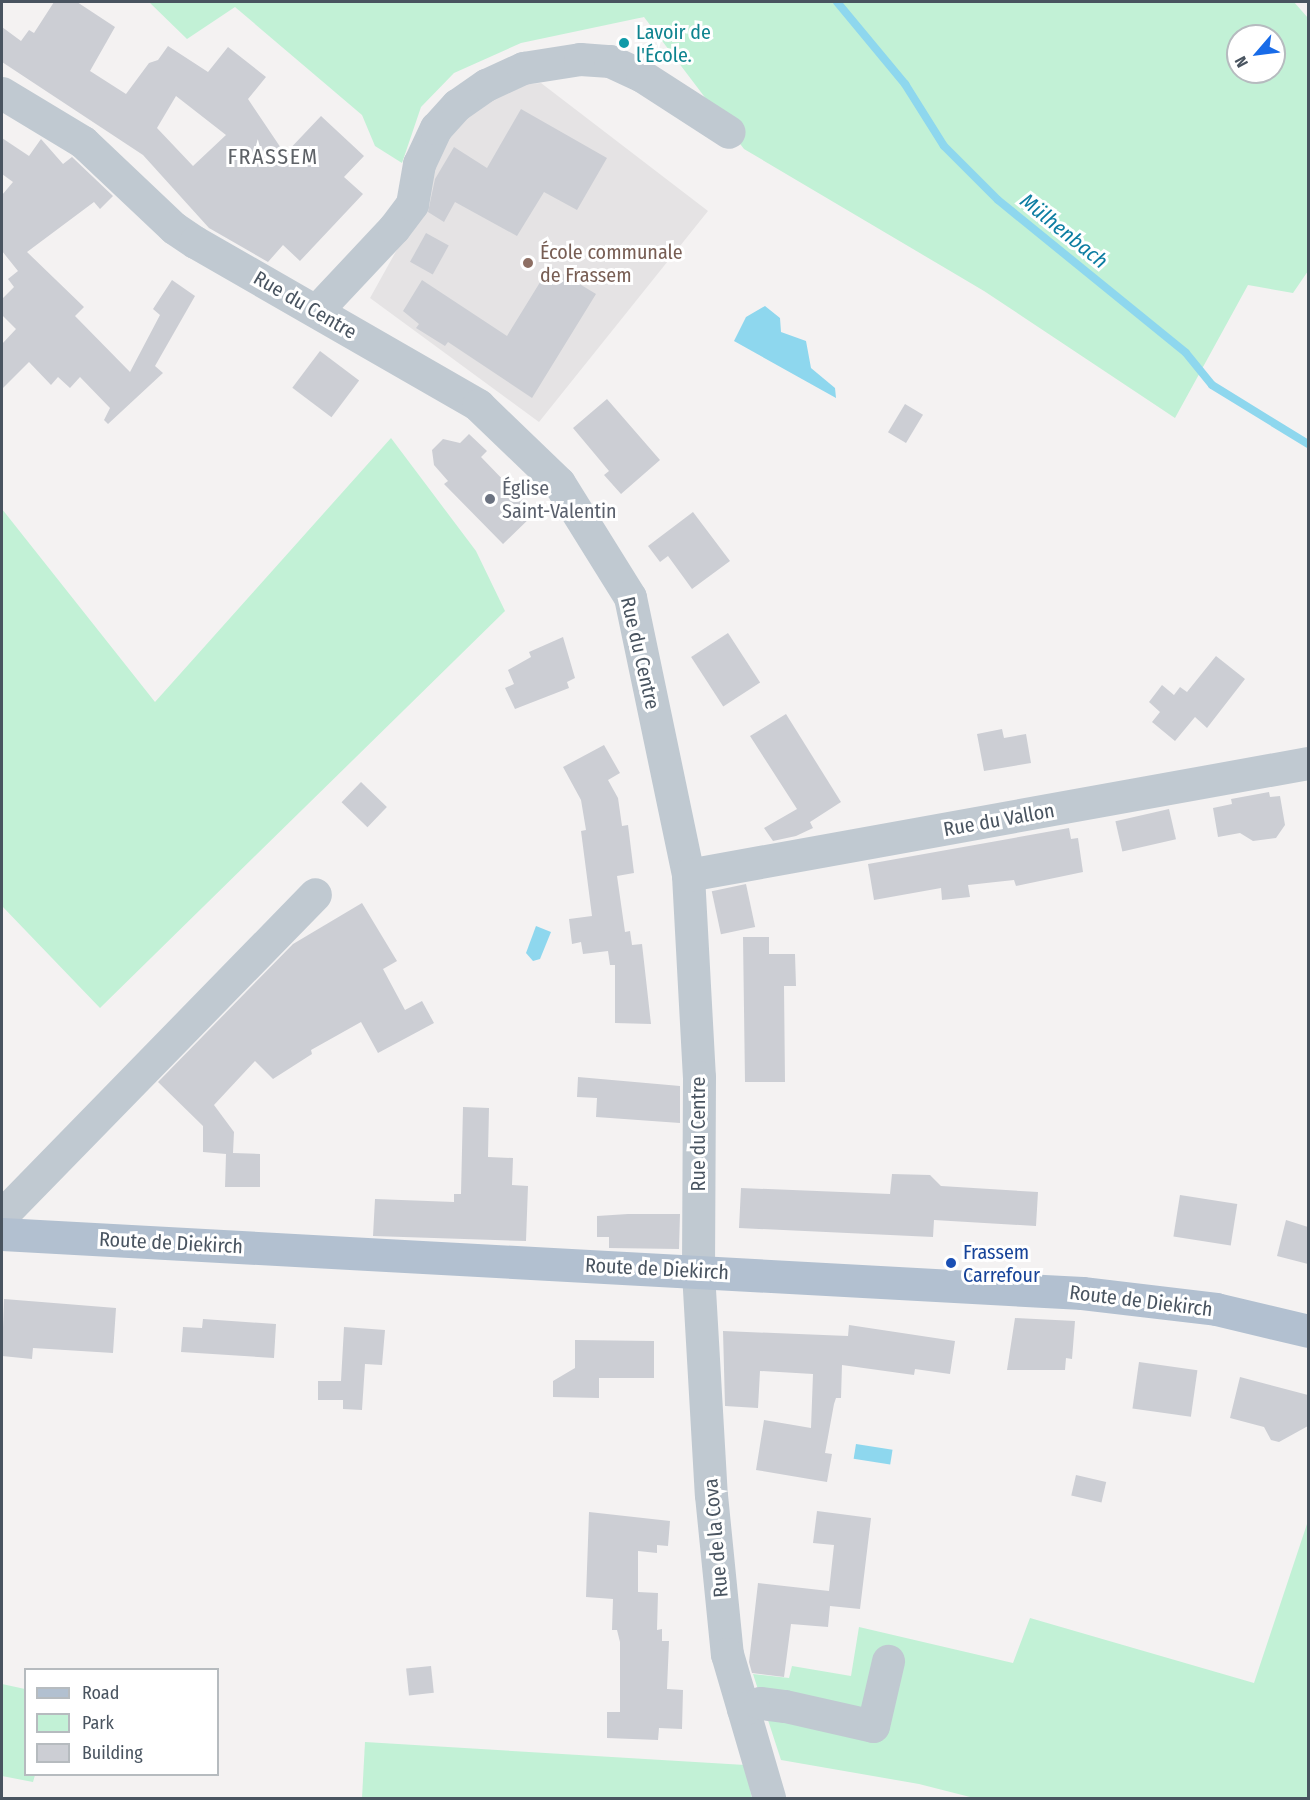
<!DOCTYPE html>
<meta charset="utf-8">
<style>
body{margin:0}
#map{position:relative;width:1310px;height:1800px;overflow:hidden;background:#f4f2f2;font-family:"Fira Sans Condensed",sans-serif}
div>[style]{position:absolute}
.education>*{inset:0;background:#e5e3e4}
.green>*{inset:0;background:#c2f1d6}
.water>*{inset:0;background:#8ed7ee;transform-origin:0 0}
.stream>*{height:8px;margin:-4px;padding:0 4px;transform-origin:4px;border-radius:4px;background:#8ed7ee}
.building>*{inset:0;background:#ccced4;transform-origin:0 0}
.minor>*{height:33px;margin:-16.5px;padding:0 16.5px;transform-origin:16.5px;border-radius:16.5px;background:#c0c9d1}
.major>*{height:33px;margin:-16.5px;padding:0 16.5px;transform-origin:16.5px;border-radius:16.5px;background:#b2c0d0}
.dots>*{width:16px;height:16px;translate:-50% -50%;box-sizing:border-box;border:3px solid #fff;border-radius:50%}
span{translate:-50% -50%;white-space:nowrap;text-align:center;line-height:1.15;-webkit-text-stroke:6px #fff;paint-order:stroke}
.culture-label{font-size:20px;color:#0d838f}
.left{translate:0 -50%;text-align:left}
.education-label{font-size:20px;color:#785e54}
.street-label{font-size:20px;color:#495460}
.worship-label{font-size:20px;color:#5b616d}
.transit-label{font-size:20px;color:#164399}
.water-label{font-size:21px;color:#0c7da2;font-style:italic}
.quarter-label{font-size:22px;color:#5e6267;letter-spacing:1.5px}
.frame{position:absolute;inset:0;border:3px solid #495460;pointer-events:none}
.legend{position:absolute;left:24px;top:1668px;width:195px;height:108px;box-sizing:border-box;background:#fff;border:2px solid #b6bbbf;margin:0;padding:8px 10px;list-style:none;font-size:18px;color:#495460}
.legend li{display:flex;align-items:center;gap:12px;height:30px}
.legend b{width:30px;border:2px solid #b6bbbf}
.north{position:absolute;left:1226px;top:24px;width:60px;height:60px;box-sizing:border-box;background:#fff;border:2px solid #b6bbbf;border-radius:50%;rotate:242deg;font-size:16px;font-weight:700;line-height:24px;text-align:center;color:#495460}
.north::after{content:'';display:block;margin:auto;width:21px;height:27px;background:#186be8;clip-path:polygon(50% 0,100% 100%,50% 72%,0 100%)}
</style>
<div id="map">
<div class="education">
<i style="clip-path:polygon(541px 83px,708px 211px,539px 422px,370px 298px,409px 228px,446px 135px,467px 115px,509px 86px)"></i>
</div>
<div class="green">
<i style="clip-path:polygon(evenodd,149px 2px,1294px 2px,1308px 18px,1308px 271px,1293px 293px,1248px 285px,1175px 418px,984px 291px,744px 149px,644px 17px,521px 43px,454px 73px,421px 107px,402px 163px,375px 146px,362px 115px,235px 7px,187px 39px,149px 2px,1238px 36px,1274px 36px,1274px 72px,1238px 72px,1238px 36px)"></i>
<i style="clip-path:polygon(391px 438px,476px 551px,505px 611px,100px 1008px,2px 906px,2px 509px,155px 702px)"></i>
<i style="clip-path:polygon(1308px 1521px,1308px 1798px,974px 1798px,919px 1784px,781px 1760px,753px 1674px,789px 1678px,792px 1666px,851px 1676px,859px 1627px,1013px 1663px,1030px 1618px,1254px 1683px)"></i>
<i style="clip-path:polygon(2px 1684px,25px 1689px,26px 1774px,35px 1775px,33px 1782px,2px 1776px)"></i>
<i style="clip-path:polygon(365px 1742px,745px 1765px,752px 1798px,362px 1798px)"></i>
</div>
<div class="water">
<i style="clip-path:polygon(765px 306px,780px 318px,781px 332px,806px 341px,811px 368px,835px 388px,836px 398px,734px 341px,746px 317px)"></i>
<i style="clip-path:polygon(536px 926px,551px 932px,540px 959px,533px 961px,526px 953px)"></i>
<i style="left:856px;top:1444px;width:37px;height:15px;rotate:9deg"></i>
</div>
<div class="stream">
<i style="left:837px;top:2px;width:107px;rotate:50.3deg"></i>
<i style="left:905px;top:84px;width:73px;rotate:57.8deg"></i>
<i style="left:944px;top:146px;width:76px;rotate:45deg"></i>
<i style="left:998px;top:200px;width:242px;rotate:39.1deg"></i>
<i style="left:1186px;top:353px;width:41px;rotate:50.9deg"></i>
<i style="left:1212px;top:385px;width:113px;rotate:31.6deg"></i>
</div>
<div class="building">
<i style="clip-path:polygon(evenodd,54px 2px,77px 2px,115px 27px,90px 71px,126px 94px,149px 63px,158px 60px,168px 46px,208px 72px,228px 47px,266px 77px,248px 99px,285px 154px,321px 116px,364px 156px,344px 177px,363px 194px,300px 261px,283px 245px,268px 262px,209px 228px,143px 155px,2px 62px,2px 27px,21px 41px,29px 30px,34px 33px,54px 2px,176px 96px,226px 135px,193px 166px,157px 128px,176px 96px)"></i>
<i style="clip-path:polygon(521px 109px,607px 158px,577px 210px,544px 192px,517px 236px,455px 202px,444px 222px,428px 212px,435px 179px,454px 147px,487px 168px)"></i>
<i style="clip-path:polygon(2px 138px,29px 156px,41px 139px,63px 164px,72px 157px,113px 196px,100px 209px,94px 202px,27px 252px,84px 307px,75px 316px,130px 372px,160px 315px,153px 309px,172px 280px,195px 296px,155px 366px,163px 373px,108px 424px,104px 420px,110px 408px,80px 377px,70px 388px,58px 377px,51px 385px,29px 362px,2px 389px,2px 344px,16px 329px,2px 315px,2px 299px,14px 287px,8px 279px,18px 271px,2px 251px,2px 195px,13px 182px,2px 174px)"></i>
<i style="left:426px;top:233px;width:26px;height:33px;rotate:29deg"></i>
<i style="clip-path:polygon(550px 266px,596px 294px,532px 398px,448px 342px,445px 346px,416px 328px,419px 324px,403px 311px,422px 280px,507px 336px)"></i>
<i style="left:320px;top:351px;width:49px;height:46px;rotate:37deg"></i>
<i style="clip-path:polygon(607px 399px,660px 460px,621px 494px,604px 475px,609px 471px,573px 428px)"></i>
<i style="left:905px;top:404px;width:21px;height:33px;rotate:31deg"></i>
<i style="clip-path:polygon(469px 434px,487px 451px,481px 457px,535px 513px,503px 544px,444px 484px,448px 481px,434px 465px,432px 450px,443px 439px,460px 443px)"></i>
<i style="clip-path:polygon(693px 512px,730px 561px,692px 589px,668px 556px,660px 562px,648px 546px)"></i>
<i style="left:728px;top:633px;width:59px;height:44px;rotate:57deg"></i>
<i style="clip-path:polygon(563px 637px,575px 678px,567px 682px,569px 688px,515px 709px,505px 688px,514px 684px,508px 670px,531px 657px,529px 652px)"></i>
<i style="clip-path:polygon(1216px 656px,1245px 679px,1207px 728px,1195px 717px,1175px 741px,1152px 722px,1160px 712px,1149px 702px,1162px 685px,1174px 695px,1180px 687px,1187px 692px)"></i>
<i style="clip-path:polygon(786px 714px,841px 802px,810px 822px,813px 828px,796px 836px,773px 841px,764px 828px,797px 809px,750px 736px)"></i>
<i style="clip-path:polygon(1002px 729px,1004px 738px,1026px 734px,1031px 763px,984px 771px,977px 734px)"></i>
<i style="clip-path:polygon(604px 745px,620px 773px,608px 780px,618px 798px,622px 826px,628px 825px,634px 873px,617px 876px,625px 932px,630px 931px,632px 945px,642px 944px,651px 1024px,615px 1023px,615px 965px,610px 965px,608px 951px,583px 954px,581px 942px,572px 944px,569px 919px,592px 916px,581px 831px,586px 830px,581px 800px,563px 767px)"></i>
<i style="left:361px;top:782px;width:36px;height:28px;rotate:44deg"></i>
<i style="clip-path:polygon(1269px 792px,1270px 797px,1280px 796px,1285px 825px,1276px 838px,1253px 841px,1240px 833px,1218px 837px,1213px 808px,1232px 804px,1231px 799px)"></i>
<i style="left:1169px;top:809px;width:31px;height:55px;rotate:77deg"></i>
<i style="clip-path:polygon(1069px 828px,1071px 839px,1078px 838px,1083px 872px,1016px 886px,1014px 880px,968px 885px,970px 897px,942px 900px,941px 888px,874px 900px,868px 864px)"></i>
<i style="left:746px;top:884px;width:44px;height:35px;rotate:78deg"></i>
<i style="clip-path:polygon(362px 903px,397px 961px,383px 969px,405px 1010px,422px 1001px,434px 1023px,378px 1053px,361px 1022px,311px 1050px,312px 1054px,273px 1079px,255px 1061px,214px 1105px,234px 1132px,233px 1153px,260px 1154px,260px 1187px,225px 1187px,226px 1154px,203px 1152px,203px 1126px,158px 1082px,293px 944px)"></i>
<i style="clip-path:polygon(743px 937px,769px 937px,769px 954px,795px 954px,796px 986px,784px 986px,785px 1082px,745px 1082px)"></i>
<i style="clip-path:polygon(578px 1077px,680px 1086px,680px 1123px,596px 1117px,597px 1098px,577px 1097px)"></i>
<i style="clip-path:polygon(463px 1107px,489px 1108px,488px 1157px,513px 1158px,512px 1185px,528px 1186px,526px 1241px,373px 1236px,375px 1199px,454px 1202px,454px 1194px,461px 1194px)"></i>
<i style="clip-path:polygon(892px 1174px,930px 1175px,941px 1186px,1038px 1192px,1036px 1226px,934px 1220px,933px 1237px,739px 1228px,741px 1188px,890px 1194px)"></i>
<i style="left:1180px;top:1195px;width:58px;height:42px;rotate:9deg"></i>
<i style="clip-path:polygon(628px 1214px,680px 1214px,679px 1249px,609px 1248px,609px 1237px,597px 1237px,597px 1216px)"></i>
<i style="clip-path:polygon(1286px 1220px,1308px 1227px,1308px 1264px,1277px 1256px)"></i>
<i style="clip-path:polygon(4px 1299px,116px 1308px,113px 1353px,33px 1348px,32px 1359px,2px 1356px)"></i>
<i style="clip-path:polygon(1015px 1318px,1075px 1321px,1072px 1359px,1066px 1358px,1065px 1370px,1007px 1370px)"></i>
<i style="clip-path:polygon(203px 1319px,276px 1324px,274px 1358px,181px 1352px,183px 1327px,202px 1328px)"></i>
<i style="clip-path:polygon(849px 1325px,955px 1341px,950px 1374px,915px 1369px,914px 1375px,842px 1365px,841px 1398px,836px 1398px,834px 1404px,825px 1453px,832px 1454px,827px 1482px,756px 1470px,764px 1420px,811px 1428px,813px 1374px,760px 1371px,758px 1408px,725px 1406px,723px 1331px,848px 1336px)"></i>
<i style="clip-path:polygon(344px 1327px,385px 1330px,382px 1365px,365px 1364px,362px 1410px,343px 1409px,343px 1400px,318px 1400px,318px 1381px,341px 1381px)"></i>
<i style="clip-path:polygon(575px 1340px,654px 1341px,654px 1378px,599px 1378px,599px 1398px,553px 1397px,553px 1381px,575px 1368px)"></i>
<i style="left:1139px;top:1362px;width:59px;height:47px;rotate:8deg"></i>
<i style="clip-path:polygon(1240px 1377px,1308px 1395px,1308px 1426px,1279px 1442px,1271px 1440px,1264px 1427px,1230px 1418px)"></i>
<i style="left:1076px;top:1475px;width:31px;height:21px;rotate:13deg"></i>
<i style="clip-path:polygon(817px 1511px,871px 1518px,860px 1609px,830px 1606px,828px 1627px,791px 1624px,784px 1677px,752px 1673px,749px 1662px,758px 1583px,829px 1591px,834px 1545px,813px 1543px)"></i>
<i style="clip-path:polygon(589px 1512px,670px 1521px,668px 1546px,657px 1545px,657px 1553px,638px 1551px,638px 1592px,658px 1593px,657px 1630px,662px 1629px,662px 1641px,669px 1641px,667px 1689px,683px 1690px,682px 1729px,659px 1728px,658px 1740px,607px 1738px,607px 1712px,620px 1712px,620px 1642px,617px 1630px,612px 1630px,613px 1599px,586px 1597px)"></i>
<i style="left:431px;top:1666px;width:27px;height:25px;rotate:84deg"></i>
</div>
<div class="minor">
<i style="left:2px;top:93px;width:95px;rotate:31.2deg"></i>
<i style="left:83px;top:142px;width:125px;rotate:43.4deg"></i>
<i style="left:174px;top:228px;width:25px;rotate:34deg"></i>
<i style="left:195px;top:242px;width:327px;rotate:29.9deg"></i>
<i style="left:478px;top:405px;width:112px;rotate:43.9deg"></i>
<i style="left:559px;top:483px;width:134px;rotate:58.1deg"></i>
<i style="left:630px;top:597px;width:284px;rotate:78.2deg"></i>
<i style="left:688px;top:875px;width:202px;rotate:86.9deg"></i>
<i style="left:699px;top:1077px;width:195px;rotate:90.3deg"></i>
<i style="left:698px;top:1272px;width:223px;rotate:86.7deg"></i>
<i style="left:711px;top:1495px;width:160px;rotate:84.3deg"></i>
<i style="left:727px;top:1654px;width:150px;rotate:73.7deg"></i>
<i style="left:316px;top:311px;width:114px;rotate:-46.8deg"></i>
<i style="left:394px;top:228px;width:30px;rotate:-53deg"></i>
<i style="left:412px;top:204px;width:41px;rotate:-80.1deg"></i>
<i style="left:419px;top:164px;width:40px;rotate:-65deg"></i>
<i style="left:436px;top:128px;width:31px;rotate:-48deg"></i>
<i style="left:457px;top:105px;width:35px;rotate:-35deg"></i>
<i style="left:486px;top:85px;width:41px;rotate:-24.7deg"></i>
<i style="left:523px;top:68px;width:58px;rotate:-9deg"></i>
<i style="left:580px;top:59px;width:30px;rotate:4deg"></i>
<i style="left:610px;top:61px;width:35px;rotate:25deg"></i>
<i style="left:642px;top:76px;width:103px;rotate:32.8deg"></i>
<i style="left:688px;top:875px;width:630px;rotate:-10.24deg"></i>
<i style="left:2px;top:1215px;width:448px;rotate:-45.7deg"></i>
<i style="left:743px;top:1709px;width:18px;rotate:-19deg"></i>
<i style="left:760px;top:1703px;width:25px;rotate:7deg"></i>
<i style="left:785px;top:1706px;width:90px;rotate:12.8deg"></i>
<i style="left:873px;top:1726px;width:67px;rotate:-77deg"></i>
</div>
<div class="major">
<i style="left:2px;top:1234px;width:1082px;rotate:3.13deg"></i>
<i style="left:1082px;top:1293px;width:135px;rotate:6.8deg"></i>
<i style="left:1216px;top:1309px;width:95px;rotate:13.4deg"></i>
</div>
<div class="dots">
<i style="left:624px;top:43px;background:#0f9aa8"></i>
<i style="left:528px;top:263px;background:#8d6e63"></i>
<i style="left:490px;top:499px;background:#6b7280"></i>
<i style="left:951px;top:1263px;background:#1a4fb4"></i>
</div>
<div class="culture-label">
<span class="left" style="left:636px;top:44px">Lavoir de<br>l'École.</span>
</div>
<div class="education-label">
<span class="left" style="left:540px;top:264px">École communale<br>de Frassem</span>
</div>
<div class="street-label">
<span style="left:305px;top:305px;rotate:30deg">Rue du Centre</span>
<span style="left:640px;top:653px;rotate:77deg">Rue du Centre</span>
<span style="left:999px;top:820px;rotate:-10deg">Rue du Vallon</span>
<span style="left:698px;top:1134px;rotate:-90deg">Rue du Centre</span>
<span style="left:171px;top:1243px;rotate:3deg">Route de Diekirch</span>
<span style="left:657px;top:1269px;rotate:3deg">Route de Diekirch</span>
<span style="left:1141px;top:1301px;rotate:7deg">Route de Diekirch</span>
<span style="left:716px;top:1538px;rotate:-95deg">Rue de la Cova</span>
</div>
<div class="worship-label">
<span class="left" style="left:502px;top:500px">Église<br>Saint-Valentin</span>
</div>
<div class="transit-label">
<span class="left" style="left:963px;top:1264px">Frassem<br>Carrefour</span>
</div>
<div class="water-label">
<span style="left:1064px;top:231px;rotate:39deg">Mülhenbach</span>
</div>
<div class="quarter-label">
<span style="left:273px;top:157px">FRASSEM</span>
</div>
<div class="frame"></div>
<ul class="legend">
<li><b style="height:8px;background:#b2c0d0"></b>Road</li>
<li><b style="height:16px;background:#c2f1d6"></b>Park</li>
<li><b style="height:16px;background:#ccced4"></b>Building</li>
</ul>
<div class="north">N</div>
</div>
